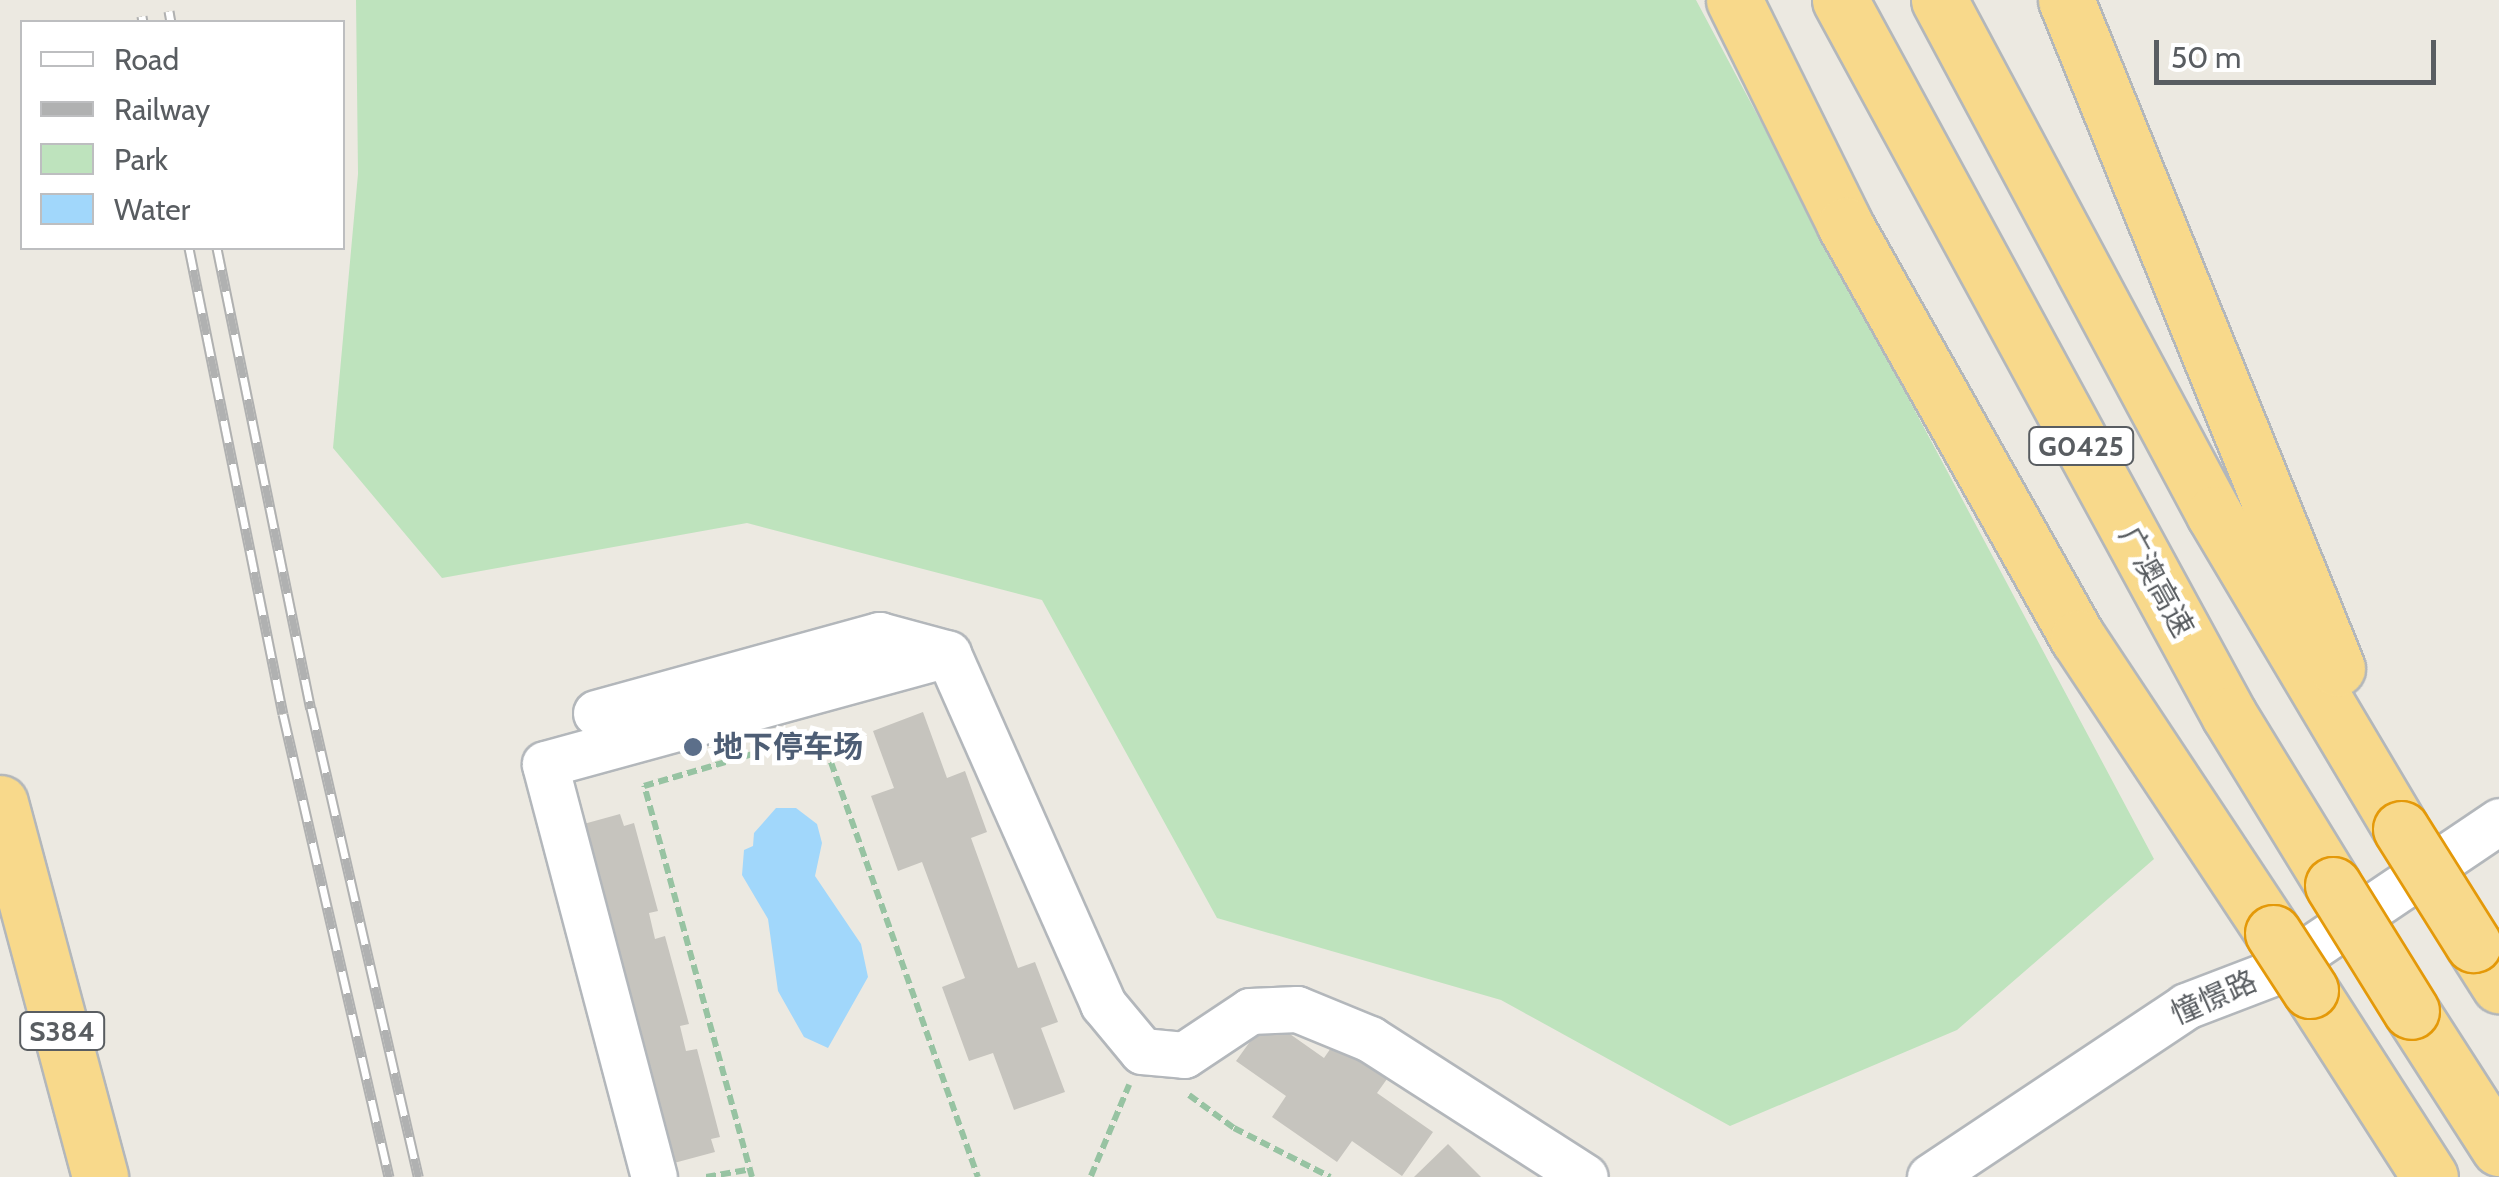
<!DOCTYPE html>
<meta charset="utf-8">
<style>
body{margin:0}
#map{position:relative;width:2499px;height:1177px;overflow:hidden;background:#ece9e1;font-family:Cabin,"Noto Sans SC",sans-serif}
div>[style]{position:absolute}
.green>*{inset:0;background:#bee3bd}
.water>*{inset:0;background:#a1d7fb}
.building>*{inset:0;background:#c6c4be}
.path>*{height:6px;margin-top:-3px;transform-origin:0;background:repeating-linear-gradient(90deg,#97c3a2 0 10px,transparent 0 15px)}
.roads{filter:drop-shadow(2px 0 #b3b7bb) drop-shadow(-2px 0 #b3b7bb) drop-shadow(0 2px #b3b7bb) drop-shadow(0 -2px #b3b7bb)}
.minor>*{height:45px;margin:-22.5px;padding:0 22.5px;transform-origin:22.5px;border-radius:22.5px;background:#fff}
.highway>*{height:55px;margin:-27.5px;padding:0 27.5px;transform-origin:27.5px;border-radius:27.5px;background:#f8d98b}
.rail>*{height:11px;margin-top:-5.5px;transform-origin:0;background:repeating-linear-gradient(90deg,#fff 0 22px,#b0b1b1 0 44px);box-sizing:border-box;border-block:2px solid #b0b1b1}
.bridges{filter:drop-shadow(2px 0 #e49909) drop-shadow(-2px 0 #e49909) drop-shadow(0 2px #e49909) drop-shadow(0 -2px #e49909)}
.highway-bridge>*{height:55px;margin:-27.5px;padding:0 27.5px;transform-origin:27.5px;border-radius:27.5px;background:#f8d98b}
.dots>*{width:28px;height:28px;translate:-50% -50%;box-sizing:border-box;border:5px solid #fff;border-radius:50%}
span{translate:-50% -50%;white-space:nowrap;text-align:center;line-height:1.15;-webkit-text-stroke:10px #fff;paint-order:stroke}
.shield-label span{padding:2px 8px;background:#fff;border:2px solid;border-radius:8px;-webkit-text-stroke-width:0}
.shield-label{font-size:28px;color:#595d61;font-weight:700}
.street-label{font-size:30px;color:#595d61}
.service-label{font-size:30px;color:#4e5e75;font-weight:700}
.left{translate:0 -50%;text-align:left}
.legend{position:absolute;left:20px;top:20px;width:325px;height:230px;box-sizing:border-box;background:#fff;border:2px solid #bdbec0;margin:0;padding:12px 18px;list-style:none;font-size:30px;color:#595d61}
.legend li{display:flex;align-items:center;gap:20px;height:50px}
.legend b{width:50px;border:2px solid #bdbec0}
.scale{position:absolute;left:2154px;top:40px;width:282px;height:45px;box-sizing:border-box;border:5px solid #595d61;border-top:0;padding-left:12px;font-size:30px;line-height:35px;white-space:nowrap;color:#595d61;-webkit-text-stroke:8px #fff;paint-order:stroke}
</style>
<div id="map">
<div class="green">
<i style="clip-path:polygon(356px 0,1696px 0,2154px 859px,1957px 1030px,1730px 1126px,1501px 1000px,1217px 918px,1042px 600px,747px 523px,442px 578px,333px 448px,358px 174px)"></i>
</div>
<div class="water">
<i style="clip-path:polygon(776px 808px,796px 808px,817px 824px,822px 843px,815px 876px,861px 944px,868px 977px,828px 1048px,804px 1037px,778px 991px,768px 919px,742px 875px,744px 850px,753px 846px,754px 833px)"></i>
</div>
<div class="building">
<i style="clip-path:polygon(923px 712px,947px 778px,965px 771px,987px 832px,971px 838px,1018px 968px,1035px 962px,1058px 1022px,1041px 1028px,1065px 1092px,1014px 1110px,993px 1053px,969px 1061px,942px 987px,965px 978px,922px 862px,898px 871px,871px 796px,894px 788px,873px 731px)"></i>
<i style="clip-path:polygon(620px 814px,624px 826px,634px 823px,658px 911px,649px 913px,655px 939px,665px 936px,689px 1024px,680px 1026px,686px 1051px,697px 1049px,720px 1137px,711px 1139px,715px 1152px,674px 1163px,580px 825px)"></i>
<i style="clip-path:polygon(1267px 1018px,1324px 1058px,1335px 1042px,1387px 1079px,1377px 1093px,1433px 1132px,1402px 1176px,1352px 1141px,1337px 1162px,1272px 1117px,1286px 1096px,1236px 1061px)"></i>
<i style="clip-path:polygon(1448px 1144px,1481px 1177px,1414px 1177px)"></i>
</div>
<div class="path">
<i style="left:821px;top:734px;width:470px;rotate:70.5deg"></i>
<i style="left:1189px;top:1095px;width:56px;rotate:36.3deg"></i>
<i style="left:1234px;top:1128px;width:108px;rotate:27deg"></i>
<i style="left:1091px;top:1176px;width:99px;rotate:-67.3deg"></i>
<i style="left:706px;top:1177px;width:41px;rotate:-9.9deg"></i>
<i style="left:752px;top:1177px;width:406px;rotate:-105.4deg"></i>
<i style="left:644px;top:786px;width:127px;rotate:-16.4deg"></i>
</div>
<div class="roads">
<div class="minor">
<i style="left:596px;top:713px;width:294px;rotate:-15.4deg"></i>
<i style="left:879px;top:635px;width:69px;rotate:15deg"></i>
<i style="left:654px;top:1177px;width:427px;rotate:-104.8deg"></i>
<i style="left:545px;top:764px;width:418px;rotate:-15.3deg"></i>
<i style="left:948px;top:654px;width:383px;rotate:66.1deg"></i>
<i style="left:1103px;top:1004px;width:61px;rotate:50.3deg"></i>
<i style="left:1142px;top:1051px;width:42px;rotate:5.4deg"></i>
<i style="left:1184px;top:1055px;width:79px;rotate:-33.7deg"></i>
<i style="left:1250px;top:1011px;width:47px;rotate:-2.4deg"></i>
<i style="left:1297px;top:1009px;width:79px;rotate:22.3deg"></i>
<i style="left:1370px;top:1039px;width:255px;rotate:32.7deg"></i>
<i style="left:1930px;top:1177px;width:308px;rotate:-33.7deg"></i>
<i style="left:2186px;top:1006px;width:97px;rotate:-21deg"></i>
<i style="left:2277px;top:971px;width:268px;rotate:-34deg"></i>
</div>
<div class="highway">
<i style="left:1734px;top:0;width:251px;rotate:63.7deg"></i>
<i style="left:1845px;top:225px;width:474px;rotate:60.6deg"></i>
<i style="left:2078px;top:638px;width:354px;rotate:56.5deg"></i>
<i style="left:1840px;top:0;width:814px;rotate:61.45deg"></i>
<i style="left:2229px;top:715px;width:199px;rotate:58.5deg"></i>
<i style="left:1939px;top:0;width:583px;rotate:61.85deg"></i>
<i style="left:2214px;top:514px;width:366px;rotate:59.3deg"></i>
<i style="left:2066px;top:0;width:721px;rotate:67.92deg"></i>
<i style="left:0;top:803px;width:387px;rotate:75deg"></i>
<i style="left:2473px;top:944px;width:49px;rotate:57.6deg"></i>
<i style="left:2310px;top:990px;width:222px;rotate:57.3deg"></i>
<i style="left:2411px;top:1011px;width:163px;rotate:57.3deg"></i>
</div>
</div>
<div class="rail">
<i style="left:169px;top:11px;width:11px;rotate:80deg"></i>
<i style="left:142px;top:16px;width:6px;rotate:81deg"></i>
<i style="left:189px;top:248px;width:475px;rotate:78.6deg"></i>
<i style="left:283px;top:714px;width:475px;rotate:77.1deg"></i>
<i style="left:217px;top:248px;width:470px;rotate:78.5deg"></i>
<i style="left:311px;top:708px;width:481px;rotate:77.1deg"></i>
</div>
<div class="bridges">
<div class="highway-bridge">
<i style="left:2401px;top:829px;width:136px;rotate:57.9deg"></i>
<i style="left:2333px;top:885px;width:148px;rotate:58.2deg"></i>
<i style="left:2273px;top:933px;width:68px;rotate:57deg"></i>
</div>
</div>
<div class="dots">
<i style="left:693px;top:747px;background:#5c6f8a"></i>
</div>
<div class="shield-label">
<span style="left:2081px;top:446px">G0425</span>
<span style="left:62px;top:1031px">S384</span>
</div>
<div class="street-label">
<span style="left:2156px;top:582px;rotate:61deg">广澳高速</span>
<span style="left:2214px;top:998px;rotate:-24deg">憧憬路</span>
</div>
<div class="service-label">
<span class="left" style="left:713px;top:747px">地下停车场</span>
</div>
<ul class="legend">
<li><b style="height:12px;background:#fff"></b>Road</li>
<li><b style="height:12px;background:#b0b1b1"></b>Railway</li>
<li><b style="height:28px;background:#bee3bd"></b>Park</li>
<li><b style="height:28px;background:#a1d7fb"></b>Water</li>
</ul>
<div class="scale">50 m</div>
</div>
